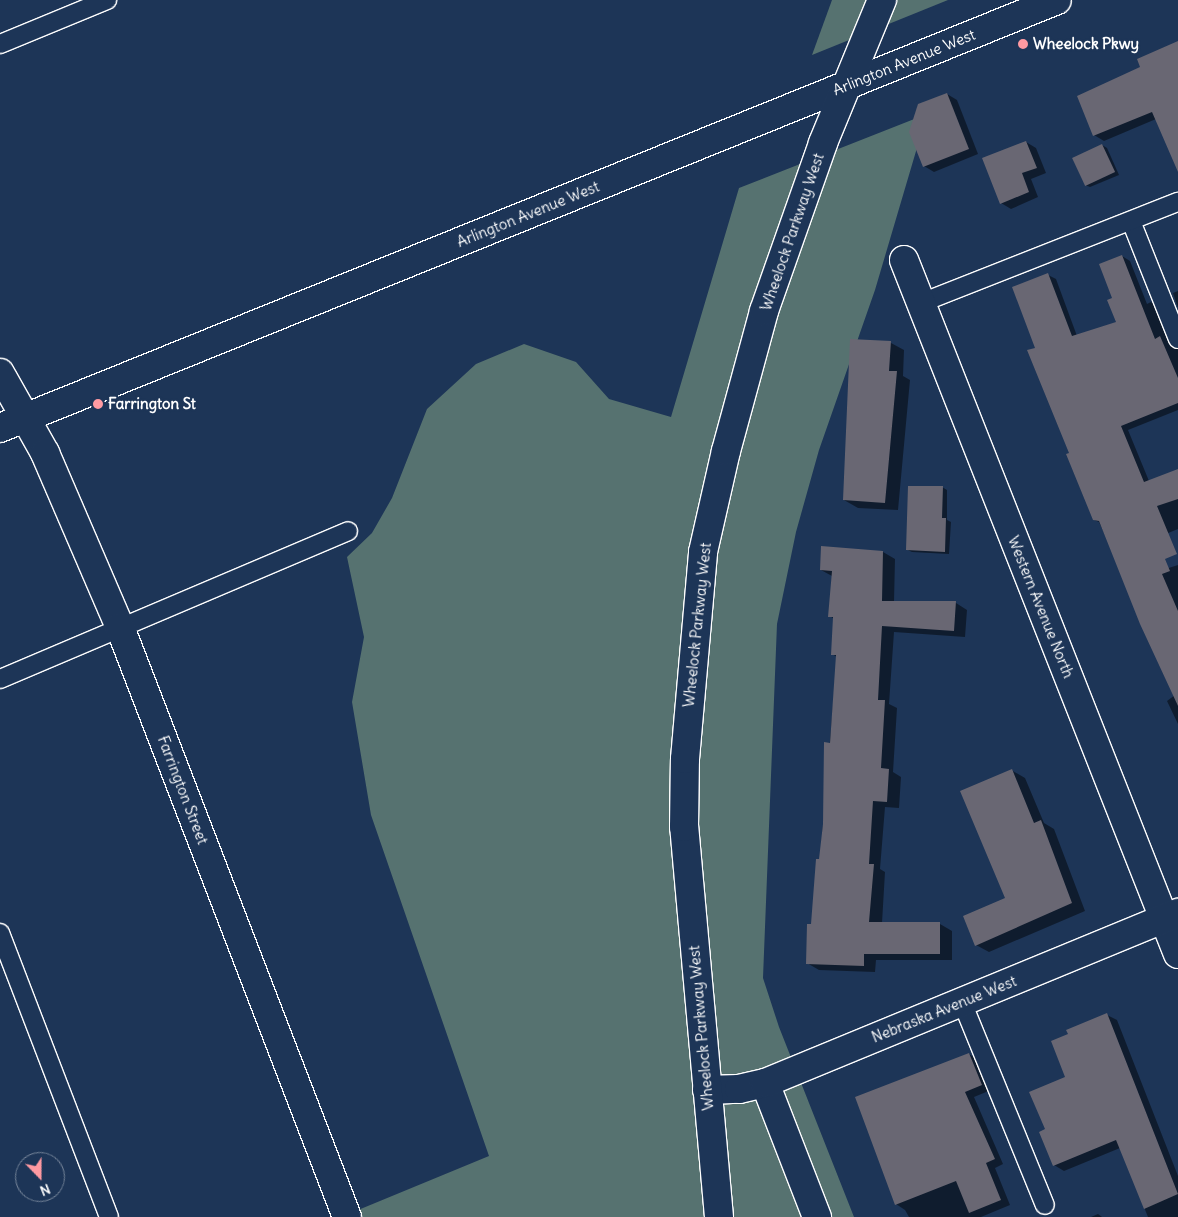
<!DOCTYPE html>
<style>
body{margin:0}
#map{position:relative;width:1178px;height:1217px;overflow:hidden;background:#1d3557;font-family:Delius,sans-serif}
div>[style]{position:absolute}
.green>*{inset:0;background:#567270}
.shadow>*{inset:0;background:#0007}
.building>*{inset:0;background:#696773;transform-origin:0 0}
.roads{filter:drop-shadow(1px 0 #fff) drop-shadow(-1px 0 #fff) drop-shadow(0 1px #fff) drop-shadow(0 -1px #fff)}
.service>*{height:18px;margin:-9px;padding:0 9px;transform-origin:9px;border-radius:9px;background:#1d3557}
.minor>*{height:28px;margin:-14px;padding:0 14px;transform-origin:14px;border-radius:14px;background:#1d3557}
.tertiary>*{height:28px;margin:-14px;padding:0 14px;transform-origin:14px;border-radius:14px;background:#1d3557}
.dots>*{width:14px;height:14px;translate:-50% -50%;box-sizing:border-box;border:2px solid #1d3557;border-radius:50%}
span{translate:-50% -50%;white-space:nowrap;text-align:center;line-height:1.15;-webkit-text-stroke:4.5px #1d3557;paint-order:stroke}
.poi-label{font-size:15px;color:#fff;font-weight:700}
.left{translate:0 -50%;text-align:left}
.street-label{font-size:15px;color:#fff}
.north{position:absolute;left:15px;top:1152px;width:50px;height:50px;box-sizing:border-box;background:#1d3557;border:1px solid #77869a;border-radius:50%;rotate:158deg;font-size:14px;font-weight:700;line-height:20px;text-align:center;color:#fff}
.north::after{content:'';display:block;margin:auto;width:18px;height:22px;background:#ff9aa2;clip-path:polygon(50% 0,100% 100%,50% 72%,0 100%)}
</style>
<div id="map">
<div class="green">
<i style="clip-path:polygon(832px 0,948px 0,812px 55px)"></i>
<i style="clip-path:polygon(927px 114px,875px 290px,819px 450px,796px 532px,777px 624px,763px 978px,779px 1027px,854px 1217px,347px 1217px,346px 1215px,489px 1156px,371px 815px,352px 702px,364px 637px,347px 557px,372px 533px,392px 498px,427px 409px,476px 364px,524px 344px,576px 362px,609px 399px,671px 417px,739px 188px)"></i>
</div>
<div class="shadow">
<i style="clip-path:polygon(1178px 43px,1178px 162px,1156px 119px,1104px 141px,1094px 135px,1142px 68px)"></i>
<i style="clip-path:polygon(947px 94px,957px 100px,978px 154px,934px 172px,924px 166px)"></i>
<i style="clip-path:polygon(1026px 142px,1036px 148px,1046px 173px,1031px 179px,1038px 197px,1011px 209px,1001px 203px)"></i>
<i style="clip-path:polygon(1102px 145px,1107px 148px,1119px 175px,1090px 187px,1085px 185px)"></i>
<i style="clip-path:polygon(1122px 256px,1130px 261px,1147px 304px,1151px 302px,1159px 307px,1178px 350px,1178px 410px,1128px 430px,1149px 481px,1178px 470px,1178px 529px,1139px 545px,1150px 574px,1178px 565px,1178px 724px,1167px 701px,1175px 695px,1119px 564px,1099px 522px,1094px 520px,1036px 348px,1048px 275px,1056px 279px,1077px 336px,1118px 323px,1114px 299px)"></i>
<i style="clip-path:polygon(1178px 291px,1178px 308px,1173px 293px)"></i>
<i style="clip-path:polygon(852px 340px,891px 343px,904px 350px,903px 376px,910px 380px,898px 510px,858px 508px,844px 500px)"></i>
<i style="clip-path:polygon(942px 487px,947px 490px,947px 520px,951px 522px,949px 554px,912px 552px,908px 550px)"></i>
<i style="clip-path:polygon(822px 548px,883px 552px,895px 559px,894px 602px,956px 603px,967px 610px,965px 637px,894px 632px,889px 704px,897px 708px,893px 772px,901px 777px,899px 808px,885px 807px,880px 869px,885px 872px,882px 923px,940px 924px,952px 931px,952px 960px,876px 960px,875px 972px,819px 970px,807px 963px,820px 861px,837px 657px,832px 654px,834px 619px,830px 616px,832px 576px,821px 570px)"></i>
<i style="clip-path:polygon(1011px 770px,1025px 778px,1044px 823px,1054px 829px,1085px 911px,989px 952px,976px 945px,1007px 899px)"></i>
<i style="clip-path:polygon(1107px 1015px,1117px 1020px,1178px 1176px,1178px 1217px,1148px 1217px,1120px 1148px,1064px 1171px,1054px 1165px,1047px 1130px,1067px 1078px,1069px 1035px)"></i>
<i style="clip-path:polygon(969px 1054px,978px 1060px,991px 1090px,974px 1097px,1003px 1164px,995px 1168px,1010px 1205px,981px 1217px,909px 1217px,905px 1210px,896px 1204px)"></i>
<i style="clip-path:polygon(1098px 1214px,1102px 1217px,1091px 1217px)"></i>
</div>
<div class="building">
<i style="clip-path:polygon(1178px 41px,1178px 172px,1152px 112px,1093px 136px,1077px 96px,1140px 67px,1137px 59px)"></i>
<i style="clip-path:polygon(947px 93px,969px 149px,923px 167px,909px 132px,918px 104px)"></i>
<i style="clip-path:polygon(1026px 141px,1037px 168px,1022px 173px,1029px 192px,1000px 204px,982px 158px)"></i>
<i style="left:1102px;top:144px;width:31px;height:33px;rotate:65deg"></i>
<i style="clip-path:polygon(1122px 255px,1155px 339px,1160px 336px,1178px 378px,1178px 403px,1121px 426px,1144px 482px,1178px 469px,1178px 499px,1157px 506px,1177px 554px,1165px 559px,1170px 571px,1162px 574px,1178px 611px,1178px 706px,1140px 624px,1099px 521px,1093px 520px,1066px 454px,1069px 453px,1027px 350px,1035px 348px,1012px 287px,1048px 273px,1072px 336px,1116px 322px,1107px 300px,1112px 298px,1099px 264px)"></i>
<i style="clip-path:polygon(850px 339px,891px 341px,889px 371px,897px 371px,885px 503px,843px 500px)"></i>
<i style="clip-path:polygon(908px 486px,943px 486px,942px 518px,946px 518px,945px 552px,906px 550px)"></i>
<i style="clip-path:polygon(821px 546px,883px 551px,882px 601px,956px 601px,954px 631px,882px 626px,878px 700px,885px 700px,881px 768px,889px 769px,887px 802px,873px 801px,869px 864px,874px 864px,869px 922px,940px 922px,940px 954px,864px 954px,864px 966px,806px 964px,807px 924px,811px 924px,816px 859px,819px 859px,823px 824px,824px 742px,830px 743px,836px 655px,831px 655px,833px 617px,828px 617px,832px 571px,820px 570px)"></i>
<i style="clip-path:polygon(1012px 769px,1034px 823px,1041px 820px,1072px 903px,975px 946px,963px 916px,1005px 898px,960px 791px)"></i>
<i style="clip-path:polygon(1107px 1013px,1178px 1194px,1144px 1209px,1116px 1140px,1053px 1166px,1039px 1132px,1045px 1129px,1029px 1092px,1065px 1077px,1051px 1041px,1068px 1034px,1066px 1030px)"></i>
<i style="clip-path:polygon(969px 1053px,982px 1085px,965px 1092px,995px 1159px,986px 1163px,1001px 1200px,969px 1213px,956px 1181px,895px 1205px,855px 1097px)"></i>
</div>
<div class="roads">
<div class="service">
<i style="left:0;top:44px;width:116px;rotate:-22.4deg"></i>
<i style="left:1131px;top:221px;width:127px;rotate:68.3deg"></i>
<i style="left:921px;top:303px;width:276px;rotate:-21.5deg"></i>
<i style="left:0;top:679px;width:378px;rotate:-23deg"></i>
<i style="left:0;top:933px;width:304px;rotate:69deg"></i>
<i style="left:962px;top:1002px;width:219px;rotate:67.8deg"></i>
</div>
<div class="minor">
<i style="left:904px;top:260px;width:746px;rotate:68.46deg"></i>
<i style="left:0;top:373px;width:92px;rotate:60.6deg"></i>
<i style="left:45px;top:453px;width:189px;rotate:66.7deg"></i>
<i style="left:120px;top:627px;width:632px;rotate:68.96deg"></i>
<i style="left:765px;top:1083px;width:144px;rotate:68.8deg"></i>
<i style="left:707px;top:1090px;width:32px;rotate:-2deg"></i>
<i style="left:739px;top:1089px;width:27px;rotate:-13deg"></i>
<i style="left:765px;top:1083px;width:447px;rotate:-22.4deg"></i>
</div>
<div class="tertiary">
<i style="left:0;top:428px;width:1140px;rotate:-22.04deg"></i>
<i style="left:719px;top:1217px;width:392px;rotate:-95.1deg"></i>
<i style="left:684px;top:827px;width:68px;rotate:-89.2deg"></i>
<i style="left:685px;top:759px;width:208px;rotate:-85deg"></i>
<i style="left:703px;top:552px;width:104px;rotate:-77.2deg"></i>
<i style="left:726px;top:451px;width:145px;rotate:-74.8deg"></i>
<i style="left:764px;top:311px;width:178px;rotate:-70.6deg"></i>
<i style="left:823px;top:143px;width:155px;rotate:-67.6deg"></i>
</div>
</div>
<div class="dots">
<i style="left:1023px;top:44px;background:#ff9aa2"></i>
<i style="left:98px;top:404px;background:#ff9aa2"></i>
</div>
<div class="poi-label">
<span class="left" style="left:1033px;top:44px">Wheelock Pkwy</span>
<span class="left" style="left:108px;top:404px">Farrington St</span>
</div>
<div class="street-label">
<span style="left:904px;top:62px;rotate:-22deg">Arlington Avenue West</span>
<span style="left:528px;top:214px;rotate:-22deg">Arlington Avenue West</span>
<span style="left:792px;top:232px;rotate:-71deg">Wheelock Parkway West</span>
<span style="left:1041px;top:607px;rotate:68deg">Western Avenue North</span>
<span style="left:697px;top:625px;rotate:-84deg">Wheelock Parkway West</span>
<span style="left:183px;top:790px;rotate:69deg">Farrington Street</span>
<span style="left:944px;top:1009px;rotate:-22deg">Nebraska Avenue West</span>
<span style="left:701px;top:1028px;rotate:-95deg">Wheelock Parkway West</span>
</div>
<div class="north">N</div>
</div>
